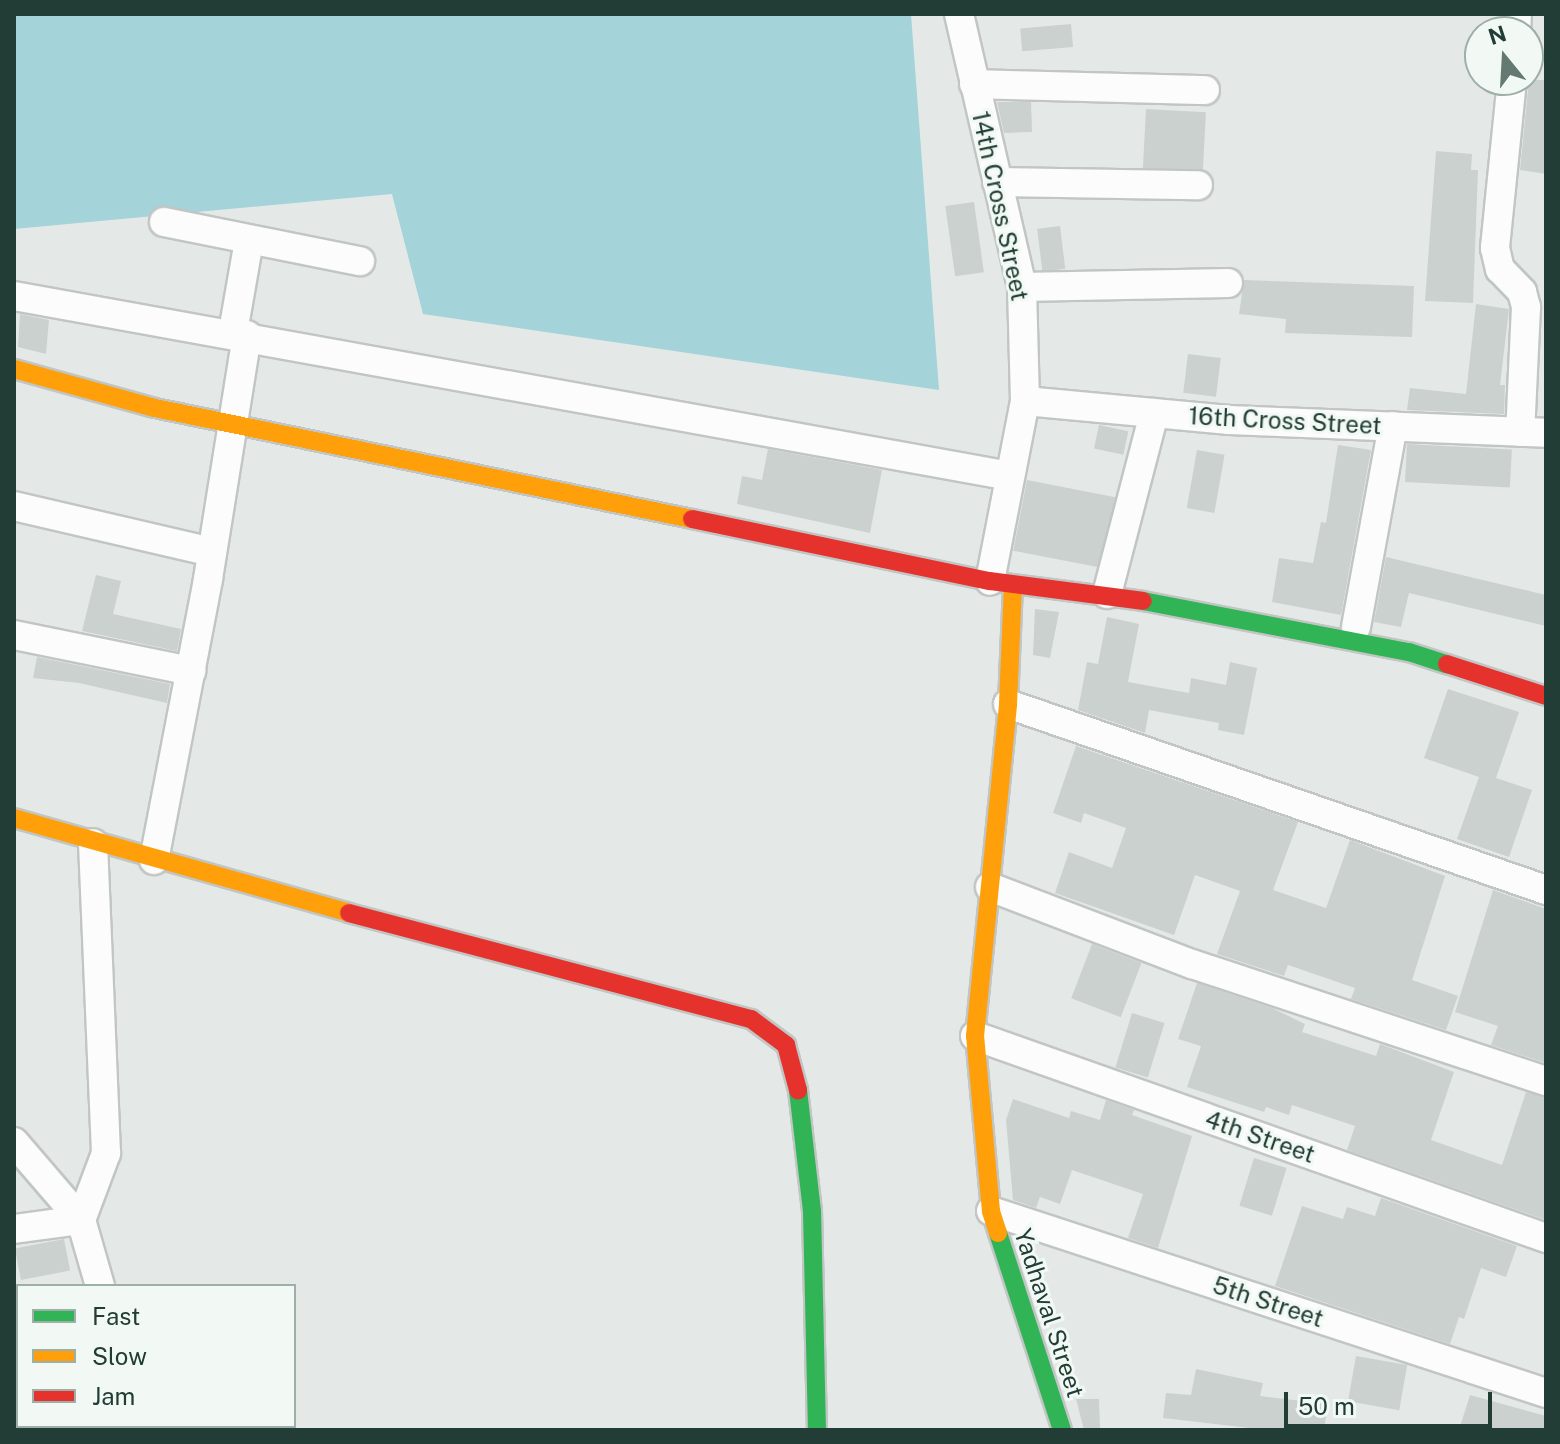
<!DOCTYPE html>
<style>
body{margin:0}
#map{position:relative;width:1560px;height:1444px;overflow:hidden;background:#e4e9e7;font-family:"Public Sans",sans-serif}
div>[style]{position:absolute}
.water>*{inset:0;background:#a4d3d9}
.building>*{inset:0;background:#cbd1ce;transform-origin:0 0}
.roads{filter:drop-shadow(2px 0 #c1c6c4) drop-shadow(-2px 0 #c1c6c4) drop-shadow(0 2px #c1c6c4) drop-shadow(0 -2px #c1c6c4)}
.street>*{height:28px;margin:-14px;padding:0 14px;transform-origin:14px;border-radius:14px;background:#fbfcfb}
.fast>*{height:18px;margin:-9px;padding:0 9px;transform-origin:9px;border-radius:9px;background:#30b455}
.slow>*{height:18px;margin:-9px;padding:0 9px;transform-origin:9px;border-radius:9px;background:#ff9f0a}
.jam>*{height:18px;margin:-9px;padding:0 9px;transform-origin:9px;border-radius:9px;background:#e5322d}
span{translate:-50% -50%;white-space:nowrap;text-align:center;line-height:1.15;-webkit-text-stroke:6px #f2f9f5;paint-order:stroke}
.street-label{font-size:24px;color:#213d35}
.frame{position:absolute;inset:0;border:16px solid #213d35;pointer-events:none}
.legend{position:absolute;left:16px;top:1284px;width:280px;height:144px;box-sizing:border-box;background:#f2f9f5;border:2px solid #9eaea8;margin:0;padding:10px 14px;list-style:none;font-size:24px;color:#213d35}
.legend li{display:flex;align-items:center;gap:16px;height:40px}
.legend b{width:40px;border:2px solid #9eaea8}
.north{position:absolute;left:1464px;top:16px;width:80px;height:80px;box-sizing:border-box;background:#f2f9f5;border:2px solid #9eaea8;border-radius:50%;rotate:342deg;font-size:22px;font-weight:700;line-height:32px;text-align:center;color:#213d35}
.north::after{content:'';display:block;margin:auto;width:28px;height:36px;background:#657973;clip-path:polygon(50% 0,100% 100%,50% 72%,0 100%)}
.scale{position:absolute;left:1284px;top:1392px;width:208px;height:36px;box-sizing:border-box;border:4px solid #213d35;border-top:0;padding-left:10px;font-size:24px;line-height:28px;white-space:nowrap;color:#213d35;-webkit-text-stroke:6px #f2f9f5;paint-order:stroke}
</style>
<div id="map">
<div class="water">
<i style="clip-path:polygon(14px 14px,911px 14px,939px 390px,423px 314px,392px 194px,14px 229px)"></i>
</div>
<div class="building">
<i style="left:1071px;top:24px;width:23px;height:51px;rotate:85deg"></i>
<i style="clip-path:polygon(1529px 80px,1546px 80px,1546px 174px,1520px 170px)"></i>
<i style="clip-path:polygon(997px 102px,1031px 102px,1032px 132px,1004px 133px)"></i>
<i style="left:1146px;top:109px;width:60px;height:59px;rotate:3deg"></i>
<i style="clip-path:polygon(1436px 151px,1472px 154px,1471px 170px,1478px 170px,1473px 303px,1425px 301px)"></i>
<i style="left:974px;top:202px;width:71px;height:29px;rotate:82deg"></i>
<i style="left:1060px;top:226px;width:43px;height:23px;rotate:83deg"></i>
<i style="clip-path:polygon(1244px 280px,1414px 286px,1412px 337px,1285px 333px,1286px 319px,1239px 314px)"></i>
<i style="clip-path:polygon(1476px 304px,1509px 309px,1500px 385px,1505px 385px,1504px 414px,1407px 410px,1410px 388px,1466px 394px)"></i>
<i style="clip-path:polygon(20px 314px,49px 320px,46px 354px,18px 347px)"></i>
<i style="left:1188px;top:354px;width:33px;height:39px;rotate:7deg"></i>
<i style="left:1099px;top:425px;width:30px;height:24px;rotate:12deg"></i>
<i style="left:1407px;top:444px;width:105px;height:38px;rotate:3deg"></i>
<i style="clip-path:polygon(1338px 445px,1371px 450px,1341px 615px,1272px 602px,1279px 558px,1313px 563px,1321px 522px,1326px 523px)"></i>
<i style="clip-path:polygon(768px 449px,882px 470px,870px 533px,737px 504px,742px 476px,762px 480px)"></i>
<i style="left:1197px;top:450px;width:28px;height:59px;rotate:10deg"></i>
<i style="left:1027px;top:480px;width:90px;height:72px;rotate:11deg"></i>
<i style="clip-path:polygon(1386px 557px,1546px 595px,1546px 626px,1409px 593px,1401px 627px,1374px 622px)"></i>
<i style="clip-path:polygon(96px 575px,121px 581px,113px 614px,181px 629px,177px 651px,82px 631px)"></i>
<i style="clip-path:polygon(1035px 609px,1059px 612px,1050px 658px,1033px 655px)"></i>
<i style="clip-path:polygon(1107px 617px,1139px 624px,1128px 682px,1189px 693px,1191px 678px,1226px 685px,1230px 662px,1257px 668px,1244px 735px,1218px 730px,1219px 723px,1149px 710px,1145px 733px,1078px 710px,1087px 662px,1098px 664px)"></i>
<i style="clip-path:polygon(37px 657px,170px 684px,167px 703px,79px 683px,33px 678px)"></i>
<i style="clip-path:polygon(1448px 689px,1519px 712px,1496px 778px,1532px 790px,1509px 857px,1457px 839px,1479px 777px,1424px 758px)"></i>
<i style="clip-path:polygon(1076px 746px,1298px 822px,1273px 890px,1326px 908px,1350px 840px,1445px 876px,1412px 980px,1458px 996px,1446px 1030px,1351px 999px,1355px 988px,1288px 965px,1284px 976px,1217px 954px,1240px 891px,1195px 875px,1174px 935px,1055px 893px,1069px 852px,1112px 868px,1126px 828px,1084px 813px,1081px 823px,1053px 813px)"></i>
<i style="clip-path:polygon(1493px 890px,1546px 909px,1546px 1063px,1491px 1045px,1498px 1026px,1455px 1012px)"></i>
<i style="left:1092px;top:944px;width:53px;height:58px;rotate:21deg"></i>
<i style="clip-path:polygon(1197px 983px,1272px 1008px,1305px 1024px,1302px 1032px,1376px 1056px,1380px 1044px,1454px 1072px,1431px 1140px,1502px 1165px,1526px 1092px,1546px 1098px,1546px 1220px,1347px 1150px,1355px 1126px,1292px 1105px,1289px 1115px,1266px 1107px,1264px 1112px,1187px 1087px,1201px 1046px,1178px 1039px)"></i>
<i style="left:1132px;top:1013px;width:34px;height:57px;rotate:17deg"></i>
<i style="clip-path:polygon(1013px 1099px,1069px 1118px,1071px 1111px,1100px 1120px,1106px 1100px,1134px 1110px,1132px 1115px,1192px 1136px,1158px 1248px,1128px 1238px,1143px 1194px,1072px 1170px,1060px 1204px,1040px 1197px,1036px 1208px,1013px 1200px,1006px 1120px)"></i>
<i style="left:1254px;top:1158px;width:34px;height:50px;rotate:17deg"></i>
<i style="clip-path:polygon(1381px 1198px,1517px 1246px,1506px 1277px,1481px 1268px,1464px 1319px,1459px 1317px,1450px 1344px,1275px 1286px,1302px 1206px,1343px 1219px,1347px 1207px,1375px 1216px)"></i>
<i style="left:64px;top:1239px;width:32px;height:50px;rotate:79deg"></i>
<i style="left:1356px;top:1356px;width:52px;height:46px;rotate:10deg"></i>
<i style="clip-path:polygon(1196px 1369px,1263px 1383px,1260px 1396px,1328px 1404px,1324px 1430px,1267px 1430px,1163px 1418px,1166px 1393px,1191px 1395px)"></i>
<i style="clip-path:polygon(1470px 1395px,1546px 1416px,1546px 1430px,1459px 1430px)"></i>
<i style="clip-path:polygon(1076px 1399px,1099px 1399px,1100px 1429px,1084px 1430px)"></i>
</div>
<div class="roads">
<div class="street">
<i style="left:959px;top:14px;width:280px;rotate:77deg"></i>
<i style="left:1022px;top:287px;width:114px;rotate:88.5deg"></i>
<i style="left:1025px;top:401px;width:183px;rotate:101deg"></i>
<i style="left:1516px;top:32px;width:18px;rotate:-87deg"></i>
<i style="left:1512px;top:80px;width:169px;rotate:95.8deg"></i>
<i style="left:1495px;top:248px;width:22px;rotate:77deg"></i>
<i style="left:1500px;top:269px;width:32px;rotate:46deg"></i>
<i style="left:1522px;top:292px;width:16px;rotate:75deg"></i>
<i style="left:1526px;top:307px;width:125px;rotate:92.7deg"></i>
<i style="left:974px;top:84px;width:231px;rotate:1.5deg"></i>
<i style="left:997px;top:182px;width:201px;rotate:0.9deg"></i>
<i style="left:164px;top:222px;width:200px;rotate:11.3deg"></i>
<i style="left:1022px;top:287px;width:206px;rotate:-1.1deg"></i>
<i style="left:14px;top:296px;width:1012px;rotate:10.24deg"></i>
<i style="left:233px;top:332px;width:93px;rotate:-80.1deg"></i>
<i style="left:1025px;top:401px;width:205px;rotate:5.3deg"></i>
<i style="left:1229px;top:420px;width:317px;rotate:2.3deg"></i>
<i style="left:14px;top:506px;width:203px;rotate:13.1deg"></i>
<i style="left:1107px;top:594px;width:187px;rotate:-75.4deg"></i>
<i style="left:1356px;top:627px;width:204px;rotate:-79.6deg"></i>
<i style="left:14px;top:635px;width:181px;rotate:11.5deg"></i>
<i style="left:1008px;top:704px;width:569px;rotate:19.07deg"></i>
<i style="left:154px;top:860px;width:286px;rotate:-79.1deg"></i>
<i style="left:208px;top:579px;width:247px;rotate:-80.9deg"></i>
<i style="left:990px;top:887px;width:216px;rotate:20.9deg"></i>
<i style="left:1192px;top:964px;width:373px;rotate:18.3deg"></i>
<i style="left:975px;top:1036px;width:606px;rotate:19.48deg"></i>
<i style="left:14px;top:1142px;width:103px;rotate:49.3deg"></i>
<i style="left:81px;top:1220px;width:69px;rotate:73.9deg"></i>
<i style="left:991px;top:1211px;width:584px;rotate:18.16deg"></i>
<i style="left:14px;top:1229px;width:68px;rotate:-7.7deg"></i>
<i style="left:81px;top:1220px;width:72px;rotate:-69.5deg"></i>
<i style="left:106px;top:1153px;width:310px;rotate:-92.4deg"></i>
<i style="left:14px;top:1328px;width:4px"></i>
<i style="left:14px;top:1402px;width:4px;rotate:14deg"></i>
<i style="left:100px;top:1430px;width:4px;rotate:-90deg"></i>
</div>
<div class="fast">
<i style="left:1143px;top:601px;width:271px;rotate:10.9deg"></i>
<i style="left:1409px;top:652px;width:40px;rotate:18deg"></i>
<i style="left:798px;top:1090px;width:122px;rotate:83.4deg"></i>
<i style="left:812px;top:1211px;width:219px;rotate:88.7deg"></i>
<i style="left:998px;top:1233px;width:207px;rotate:72deg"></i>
</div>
<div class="slow">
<i style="left:14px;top:369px;width:146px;rotate:15.5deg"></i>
<i style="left:155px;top:408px;width:548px;rotate:11.68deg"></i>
<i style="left:14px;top:818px;width:348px;rotate:15.8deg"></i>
<i style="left:998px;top:1233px;width:23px;rotate:-108deg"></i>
<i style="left:991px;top:1211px;width:176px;rotate:-95.2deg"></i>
<i style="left:975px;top:1036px;width:334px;rotate:-84.3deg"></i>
<i style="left:1008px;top:704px;width:119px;rotate:-87.6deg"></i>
</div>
<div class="jam">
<i style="left:692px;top:519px;width:304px;rotate:11.8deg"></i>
<i style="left:990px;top:581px;width:154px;rotate:7.4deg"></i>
<i style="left:1447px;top:664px;width:104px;rotate:17.9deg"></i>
<i style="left:349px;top:913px;width:416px;rotate:14.8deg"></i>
<i style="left:751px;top:1019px;width:44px;rotate:36.6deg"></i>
<i style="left:786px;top:1045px;width:47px;rotate:75.1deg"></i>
</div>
</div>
<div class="street-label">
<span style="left:1000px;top:206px;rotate:78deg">14th Cross Street</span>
<span style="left:1285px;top:421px;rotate:3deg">16th Cross Street</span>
<span style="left:1260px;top:1137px;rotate:19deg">4th Street</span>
<span style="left:1268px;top:1302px;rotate:18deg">5th Street</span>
<span style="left:1049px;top:1313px;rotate:72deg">Yadhaval Street</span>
</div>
<div class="frame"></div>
<ul class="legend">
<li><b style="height:10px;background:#30b455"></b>Fast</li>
<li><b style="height:10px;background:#ff9f0a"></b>Slow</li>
<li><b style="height:10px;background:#e5322d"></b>Jam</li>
</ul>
<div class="north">N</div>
<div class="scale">50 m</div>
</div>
